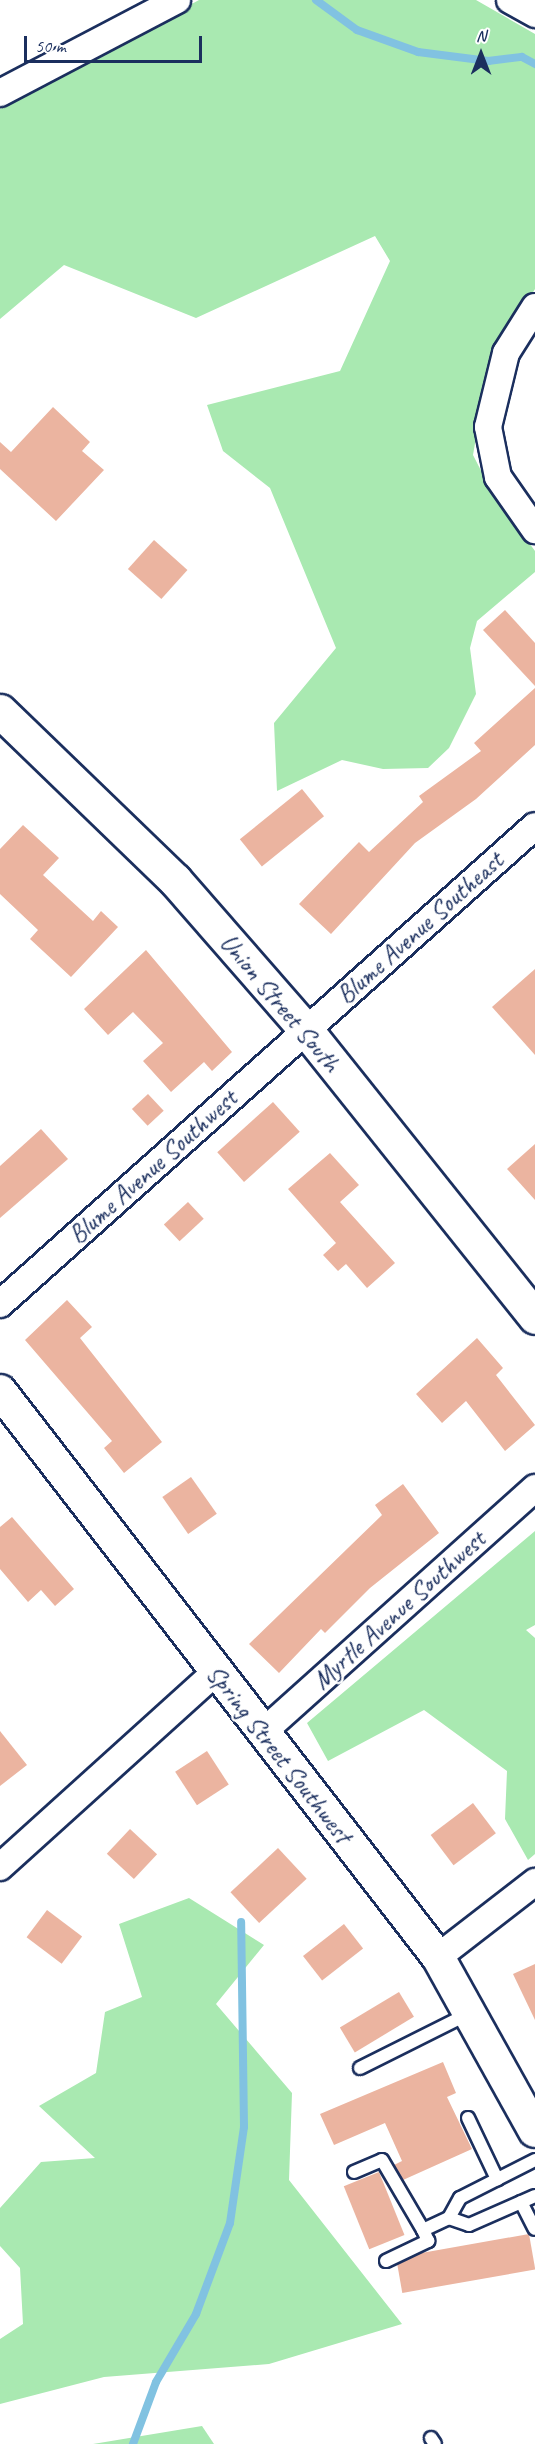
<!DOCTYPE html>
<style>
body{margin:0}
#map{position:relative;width:535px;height:2444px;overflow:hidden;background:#fff;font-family:Caveat,sans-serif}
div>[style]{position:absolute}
.green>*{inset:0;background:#a9e9b1}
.stream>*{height:8px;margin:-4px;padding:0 4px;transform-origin:4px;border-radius:4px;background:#81c2e1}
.building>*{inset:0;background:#ebb4a0;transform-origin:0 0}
.roads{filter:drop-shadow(2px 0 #1b2f5e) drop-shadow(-2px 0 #1b2f5e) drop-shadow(0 2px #1b2f5e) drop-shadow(0 -2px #1b2f5e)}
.service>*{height:12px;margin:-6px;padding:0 6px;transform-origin:6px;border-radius:6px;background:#fff}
.minor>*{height:26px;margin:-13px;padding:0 13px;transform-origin:13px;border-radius:13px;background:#fff}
.tertiary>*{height:32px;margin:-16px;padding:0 16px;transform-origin:16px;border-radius:16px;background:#fff}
.secondary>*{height:33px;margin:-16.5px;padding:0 16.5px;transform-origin:16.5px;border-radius:16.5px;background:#fff}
span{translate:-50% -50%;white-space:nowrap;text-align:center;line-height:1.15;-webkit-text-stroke:5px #fff;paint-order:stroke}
.street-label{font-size:26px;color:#1b2f5e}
.north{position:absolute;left:451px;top:24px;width:60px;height:60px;-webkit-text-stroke:4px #fff;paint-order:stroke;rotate:0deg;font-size:16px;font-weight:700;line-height:24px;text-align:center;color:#1b2f5e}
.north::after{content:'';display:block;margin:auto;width:21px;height:27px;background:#1b2f5e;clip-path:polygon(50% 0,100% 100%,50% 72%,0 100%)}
.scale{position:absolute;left:24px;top:36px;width:178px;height:27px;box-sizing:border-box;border:3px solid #1b2f5e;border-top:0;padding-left:8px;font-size:18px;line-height:21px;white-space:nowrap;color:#1b2f5e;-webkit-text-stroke:4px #fff;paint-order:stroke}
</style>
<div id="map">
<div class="green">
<i style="clip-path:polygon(199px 0,476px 0,535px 34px,535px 289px,489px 363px,473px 455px,492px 492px,535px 551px,535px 572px,477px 621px,470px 648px,476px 694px,449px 748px,428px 768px,383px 769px,342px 760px,277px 791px,274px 723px,336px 648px,270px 488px,223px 451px,207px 405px,340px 371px,390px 261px,375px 236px,196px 318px,64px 265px,0 319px,0 109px)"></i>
<i style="clip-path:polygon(535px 1531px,535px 1625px,526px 1630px,535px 1638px,535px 1854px,528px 1860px,505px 1819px,507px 1771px,424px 1710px,328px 1761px,307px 1723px)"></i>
<i style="clip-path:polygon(189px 1898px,264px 1945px,216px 2004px,292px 2093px,289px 2180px,402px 2324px,269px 2364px,104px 2377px,0 2404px,0 2339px,23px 2324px,20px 2268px,0 2246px,0 2208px,41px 2162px,95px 2158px,39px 2106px,96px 2073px,105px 2012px,142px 1997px,119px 1924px)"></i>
<i style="clip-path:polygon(202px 2426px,214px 2444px,93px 2444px)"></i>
</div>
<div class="stream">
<i style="left:316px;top:0;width:51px;rotate:36.2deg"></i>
<i style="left:357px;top:30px;width:65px;rotate:19.8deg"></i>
<i style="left:418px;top:52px;width:71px;rotate:7.3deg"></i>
<i style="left:488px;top:61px;width:34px;rotate:-7deg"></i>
<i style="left:522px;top:57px;width:15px;rotate:28deg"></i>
<i style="left:133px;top:2444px;width:66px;rotate:-69.6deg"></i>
<i style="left:156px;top:2382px;width:79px;rotate:-59.5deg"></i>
<i style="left:196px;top:2314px;width:97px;rotate:-69.5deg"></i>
<i style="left:230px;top:2223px;width:97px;rotate:-81.7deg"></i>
<i style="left:244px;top:2127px;width:205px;rotate:-90.8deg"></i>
</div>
<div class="building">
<i style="clip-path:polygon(53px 407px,90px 442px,82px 451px,104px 470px,56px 521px,0 469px,0 442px,11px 452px)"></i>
<i style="left:154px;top:540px;width:45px;height:39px;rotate:42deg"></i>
<i style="clip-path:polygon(505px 610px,535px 643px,535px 686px,483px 630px)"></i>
<i style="clip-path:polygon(535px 688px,535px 745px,476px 799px,415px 843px,331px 934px,299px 904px,359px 842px,369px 852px,423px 802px,419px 796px,481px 751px,474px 743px)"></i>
<i style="left:302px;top:789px;width:35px;height:80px;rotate:51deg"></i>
<i style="clip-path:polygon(23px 825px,59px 858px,43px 875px,93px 921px,101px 911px,118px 927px,71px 977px,30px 939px,38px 930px,0 894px,0 849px)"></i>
<i style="clip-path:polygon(146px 950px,232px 1052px,212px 1071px,204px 1062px,171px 1092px,143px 1061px,163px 1043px,133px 1012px,108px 1035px,84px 1009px)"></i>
<i style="clip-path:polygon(535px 969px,535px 1055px,492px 1007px)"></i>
<i style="left:148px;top:1094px;width:23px;height:22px;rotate:47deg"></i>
<i style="left:273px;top:1102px;width:40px;height:75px;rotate:48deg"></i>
<i style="clip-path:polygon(41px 1129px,68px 1159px,0 1218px,0 1166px)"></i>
<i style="clip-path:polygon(535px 1144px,535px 1200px,507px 1169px)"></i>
<i style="clip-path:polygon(330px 1153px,359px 1185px,340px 1202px,395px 1263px,367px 1288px,346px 1264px,338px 1271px,323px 1255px,336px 1243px,288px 1189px)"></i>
<i style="left:188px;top:1202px;width:23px;height:33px;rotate:47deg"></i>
<i style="clip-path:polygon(67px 1300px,92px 1327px,80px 1338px,162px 1442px,124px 1473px,104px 1448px,112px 1441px,25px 1340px)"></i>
<i style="clip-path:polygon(477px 1338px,503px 1368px,496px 1375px,535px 1425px,505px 1451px,466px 1401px,442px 1423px,416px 1394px)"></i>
<i style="left:191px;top:1477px;width:45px;height:35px;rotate:55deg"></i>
<i style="clip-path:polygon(403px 1484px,439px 1533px,370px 1588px,325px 1633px,321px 1629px,279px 1673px,249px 1644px,382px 1515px,375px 1505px)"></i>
<i style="clip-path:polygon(12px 1517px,74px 1589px,55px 1606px,41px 1590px,28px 1602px,0 1569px,0 1527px)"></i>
<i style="clip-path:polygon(0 1731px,27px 1765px,0 1786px)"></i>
<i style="left:207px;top:1751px;width:40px;height:38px;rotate:57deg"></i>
<i style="left:473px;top:1803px;width:38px;height:53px;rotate:53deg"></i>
<i style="left:130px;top:1829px;width:37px;height:34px;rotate:43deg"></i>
<i style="left:278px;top:1848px;width:42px;height:65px;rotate:47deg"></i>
<i style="left:47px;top:1910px;width:44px;height:34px;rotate:37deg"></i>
<i style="left:344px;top:1924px;width:31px;height:52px;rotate:52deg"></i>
<i style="clip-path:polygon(535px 1964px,535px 2020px,513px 1974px)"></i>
<i style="left:399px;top:1992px;width:29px;height:69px;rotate:59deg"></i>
<i style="clip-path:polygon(443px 2062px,456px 2093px,447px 2097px,472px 2149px,403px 2180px,394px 2165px,402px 2161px,385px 2123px,334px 2145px,320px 2114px)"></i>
<i style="left:379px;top:2172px;width:68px;height:38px;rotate:68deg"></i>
<i style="left:529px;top:2234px;width:36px;height:135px;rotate:80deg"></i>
</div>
<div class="roads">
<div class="service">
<i style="left:360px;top:2068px;width:121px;rotate:-26.6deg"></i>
<i style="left:468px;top:2118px;width:68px;rotate:64.6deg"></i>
<i style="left:535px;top:2160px;width:84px;rotate:153.1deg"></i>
<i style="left:460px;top:2198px;width:23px;rotate:119deg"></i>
<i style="left:449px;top:2218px;width:21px;rotate:19deg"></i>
<i style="left:469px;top:2225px;width:72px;rotate:-23.7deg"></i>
<i style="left:354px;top:2172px;width:30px;rotate:-23deg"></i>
<i style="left:382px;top:2160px;width:81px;rotate:59.6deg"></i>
<i style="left:423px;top:2230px;width:29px;rotate:-25deg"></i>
<i style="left:521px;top:2202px;width:30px;rotate:63deg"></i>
<i style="left:386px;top:2261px;width:47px;rotate:-25.5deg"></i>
<i style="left:428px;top:2241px;width:12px;rotate:-114deg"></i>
<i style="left:431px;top:2438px;width:7px;rotate:56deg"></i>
</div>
<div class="minor">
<i style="left:510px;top:0;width:29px;rotate:29deg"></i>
<i style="left:0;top:93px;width:200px;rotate:-27.7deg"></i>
<i style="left:535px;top:307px;width:54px;rotate:122.2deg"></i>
<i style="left:506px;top:353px;width:76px;rotate:103.7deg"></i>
<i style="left:488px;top:427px;width:51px;rotate:78.7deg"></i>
<i style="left:498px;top:477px;width:65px;rotate:55.1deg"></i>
<i style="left:0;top:1304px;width:717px;rotate:-41.78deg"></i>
<i style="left:262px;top:1733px;width:367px;rotate:-41.9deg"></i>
<i style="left:0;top:1867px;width:291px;rotate:-42.1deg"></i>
<i style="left:438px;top:1957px;width:123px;rotate:-37.7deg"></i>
</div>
<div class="tertiary">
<i style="left:0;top:1391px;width:716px;rotate:52.27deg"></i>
<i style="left:438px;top:1957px;width:199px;rotate:60.9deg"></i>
</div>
<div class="secondary">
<i style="left:0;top:711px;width:243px;rotate:44deg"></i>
<i style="left:175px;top:880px;width:199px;rotate:48.9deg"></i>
<i style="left:306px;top:1030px;width:367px;rotate:51.4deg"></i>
</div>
</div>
<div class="street-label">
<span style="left:420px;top:928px;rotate:-42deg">Blume Avenue Southeast</span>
<span style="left:280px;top:1003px;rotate:50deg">Union Street South</span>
<span style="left:153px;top:1167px;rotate:-42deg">Blume Avenue Southwest</span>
<span style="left:399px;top:1610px;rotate:-42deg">Myrtle Avenue Southwest</span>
<span style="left:279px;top:1754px;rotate:52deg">Spring Street Southwest</span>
</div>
<div class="north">N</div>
<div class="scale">50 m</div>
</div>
